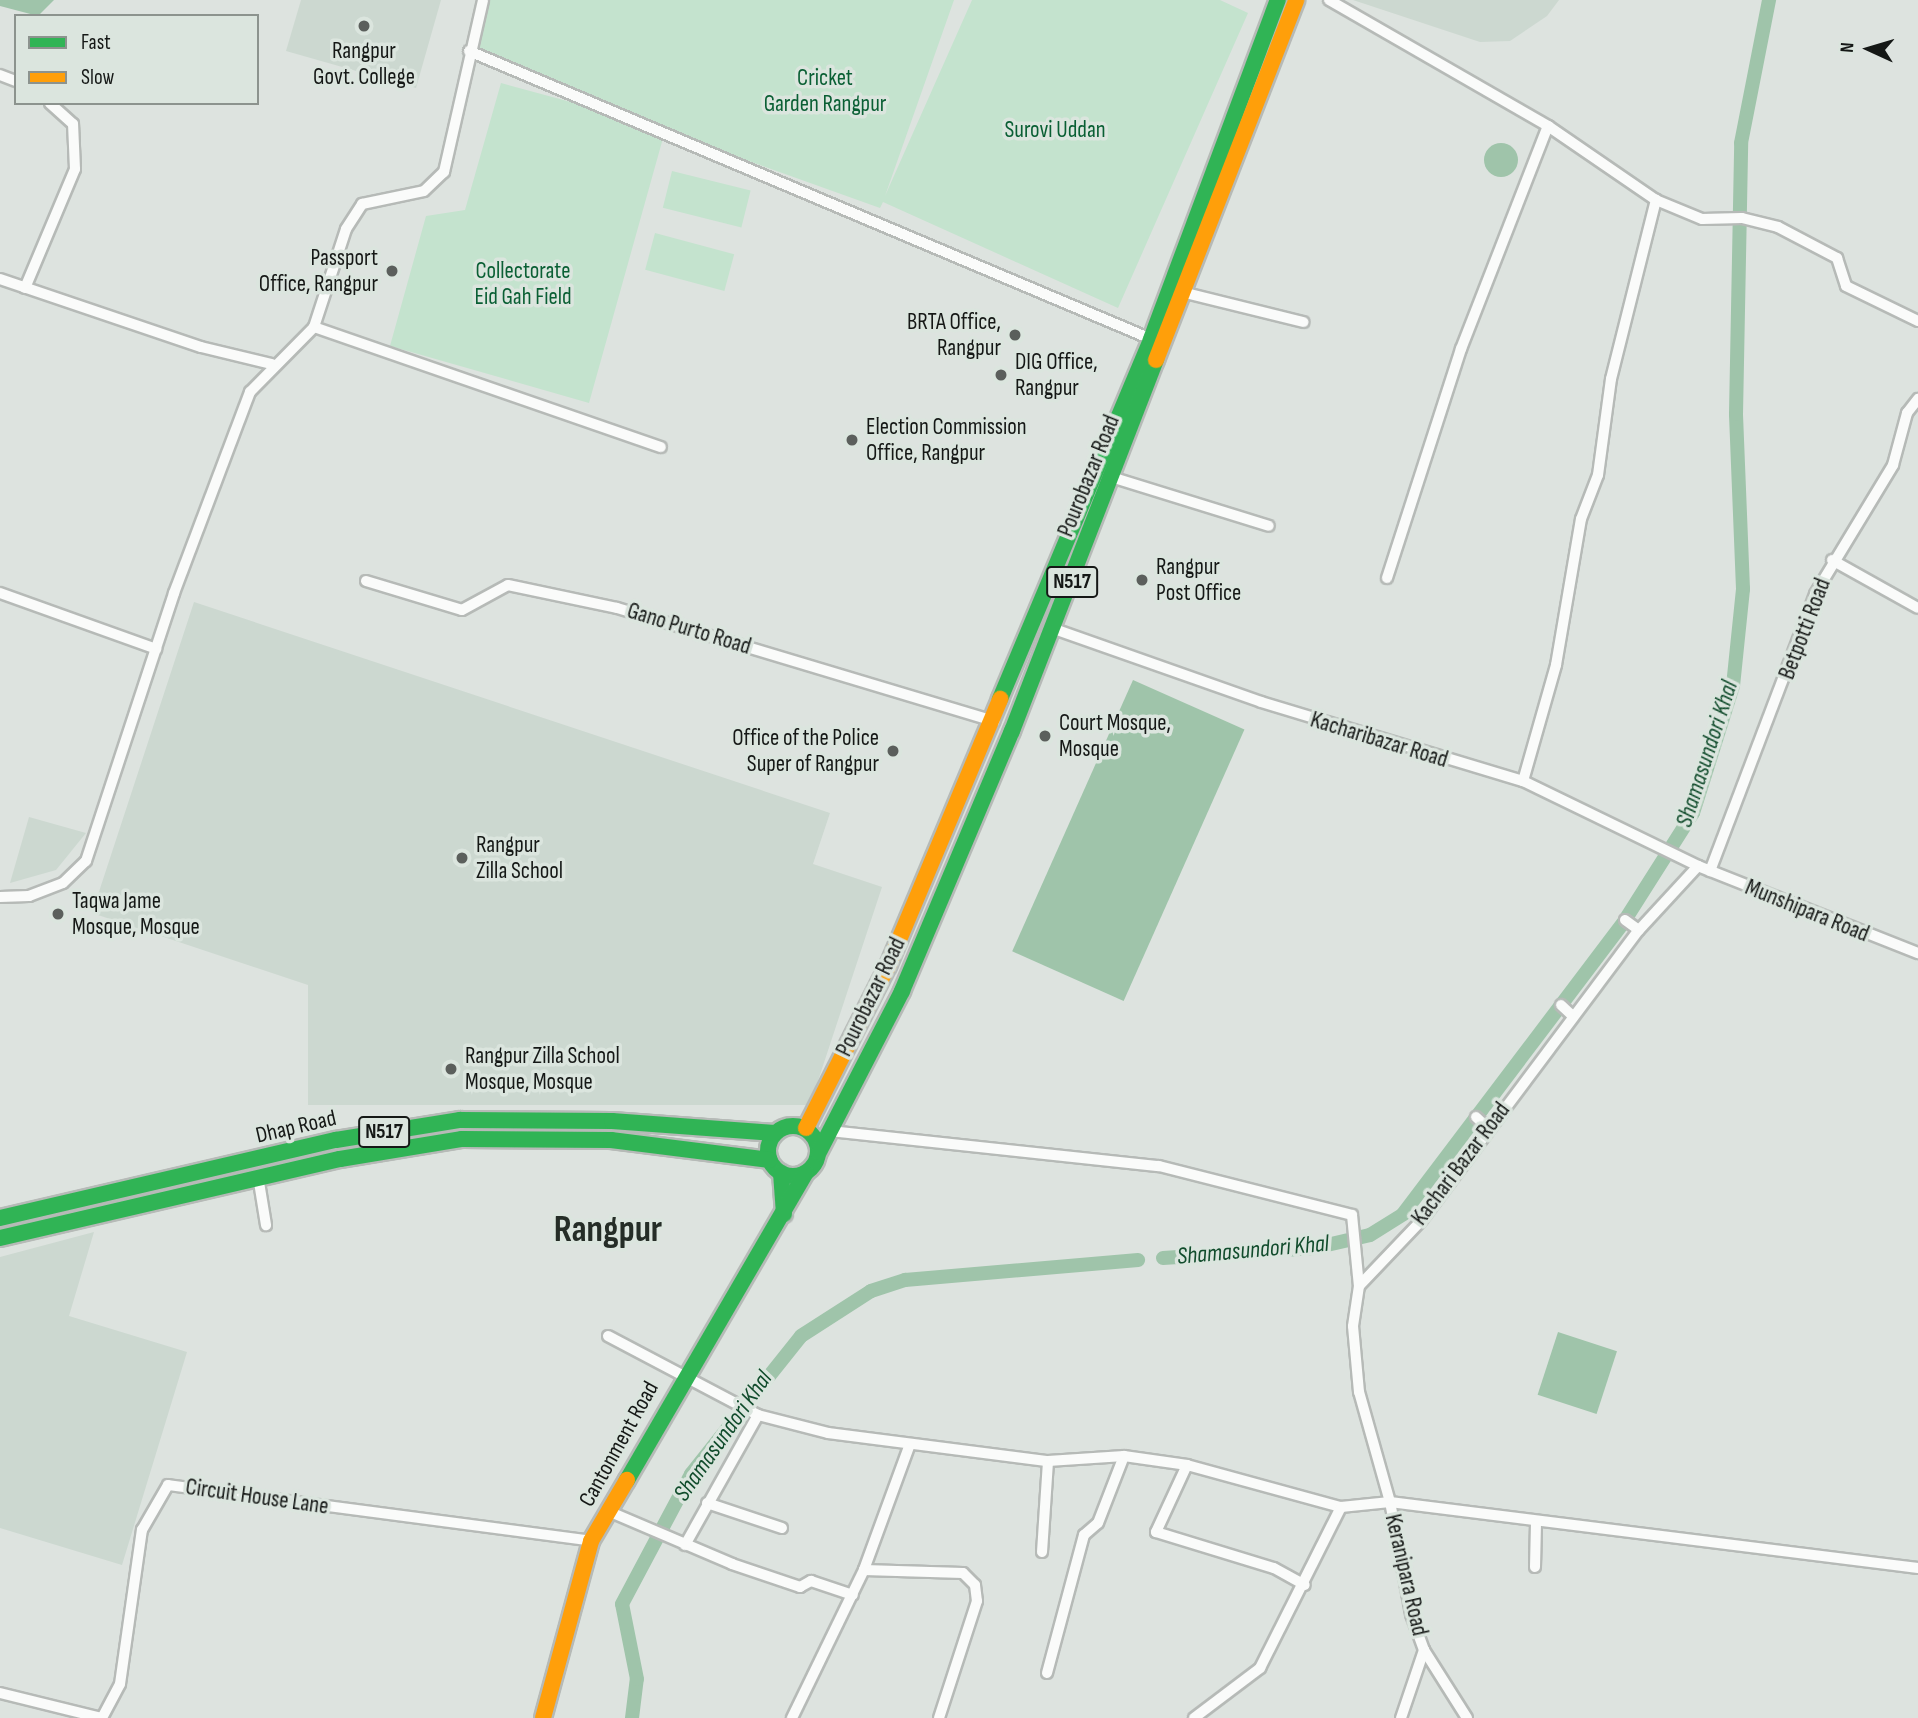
<!DOCTYPE html>
<style>
body{margin:0}
#map{position:relative;width:1918px;height:1718px;overflow:hidden;background:#dde3df;font-family:"Sofia Sans Condensed",sans-serif}
div>[style]{position:absolute}
.built>*{inset:0;background:#ccd8d0}
.green>*{inset:0;background:#c4e3ce;transform-origin:0 0}
.water>*{inset:0;background:#9fc4aa;transform-origin:0 0}
.round{border-radius:50%}
.canal>*{height:14px;margin:-7px;padding:0 7px;transform-origin:7px;border-radius:7px;background:#9fc4aa}
.roads{filter:drop-shadow(2px 0 #b6bab7) drop-shadow(-2px 0 #b6bab7) drop-shadow(0 2px #b6bab7) drop-shadow(0 -2px #b6bab7)}
.street>*{height:10px;margin:-5px;padding:0 5px;transform-origin:5px;border-radius:5px;background:#fafbfa}
.fast>*{height:16px;margin:-8px;padding:0 8px;transform-origin:8px;border-radius:8px;background:#30b455}
.fast>.ring{margin:-8px;padding:0;box-sizing:content-box;background:none;border:16px solid #30b455;border-radius:50%}
.slow>*{height:16px;margin:-8px;padding:0 8px;transform-origin:8px;border-radius:8px;background:#ff9f0a}
.dots>*{width:19px;height:19px;translate:-50% -50%;box-sizing:border-box;border:4px solid #dbe5de;border-radius:50%}
span{translate:-50% -50%;white-space:nowrap;text-align:center;line-height:1.15;-webkit-text-stroke:7px #dbe5de;paint-order:stroke}
.shield-label span{padding:2px 5px;background:#dbe5de;border:2px solid;border-radius:5px;-webkit-text-stroke-width:0}
.shield-label{font-size:21px;color:#151816;font-weight:700}
.poi-label{font-size:23px;color:#151816}
.right{translate:-100% -50%;text-align:right}
.left{translate:0 -50%;text-align:left}
.park-label{font-size:23px;color:#0a5f34}
.street-label{font-size:23px;color:#151816}
.water-label{font-size:24px;color:#114c2c;font-style:italic}
.town-label{font-size:37px;color:#252d27;font-weight:700}
.legend{position:absolute;left:14px;top:14px;width:245px;height:91px;box-sizing:border-box;background:#dbe5de;border:2px solid #8c938e;margin:0;padding:9px 12px;list-style:none;font-size:21px;color:#151816}
.legend li{display:flex;align-items:center;gap:14px;height:35px}
.legend b{width:35px;border:2px solid #8c938e}
.north{position:absolute;left:1834px;top:14px;width:70px;height:70px;-webkit-text-stroke:5px #dbe5de;paint-order:stroke;rotate:274deg;font-size:19px;font-weight:700;line-height:28px;text-align:center;color:#151816}
.north::after{content:'';display:block;margin:auto;width:24px;height:32px;background:#151816;clip-path:polygon(50% 0,100% 100%,50% 72%,0 100%)}
</style>
<div id="map">
<div class="built">
<i style="clip-path:polygon(301px 0,441px 0,416px 88px,286px 51px)"></i>
<i style="clip-path:polygon(1353px 0,1559px 0,1547px 16px,1510px 41px,1480px 42px)"></i>
<i style="clip-path:polygon(194px 602px,830px 813px,813px 864px,882px 887px,810px 1105px,308px 1105px,308px 985px,92px 913px)"></i>
<i style="clip-path:polygon(29px 817px,86px 833px,56px 870px,10px 883px)"></i>
<i style="clip-path:polygon(94px 1232px,69px 1316px,187px 1352px,122px 1565px,0 1528px,0 1257px)"></i>
</div>
<div class="green">
<i style="clip-path:polygon(483px 0,954px 0,885px 196px,972px 0,1220px 0,1248px 13px,1118px 308px,883px 202px,880px 208px,665px 131px,589px 403px,390px 346px,426px 216px,465px 210px,501px 83px,637px 120px,463px 57px)"></i>
<i style="left:672px;top:171px;width:81px;height:38px;rotate:14deg"></i>
<i style="left:655px;top:233px;width:82px;height:38px;rotate:15deg"></i>
</div>
<div class="water">
<i style="clip-path:polygon(0 0,54px 0,38px 16px,0 6px)"></i>
<i class="round" style="left:1484px;top:143px;width:34px;height:34px"></i>
<i style="left:1133px;top:680px;width:122px;height:297px;rotate:24deg"></i>
<i style="left:1558px;top:1332px;width:62px;height:66px;rotate:18deg"></i>
</div>
<div class="canal">
<i style="left:1163px;top:1258px;width:151px;rotate:-3.8deg"></i>
<i style="left:1314px;top:1248px;width:57px;rotate:-13.1deg"></i>
<i style="left:1370px;top:1235px;width:39px;rotate:-32deg"></i>
<i style="left:1403px;top:1214px;width:368px;rotate:-52.9deg"></i>
<i style="left:1625px;top:920px;width:127px;rotate:-57.6deg"></i>
<i style="left:1693px;top:813px;width:133px;rotate:-72.5deg"></i>
<i style="left:1733px;top:686px;width:98px;rotate:-84.1deg"></i>
<i style="left:1743px;top:589px;width:175px;rotate:-92.3deg"></i>
<i style="left:1736px;top:414px;width:271px;rotate:-88.9deg"></i>
<i style="left:1741px;top:143px;width:146px;rotate:-78.9deg"></i>
<i style="left:632px;top:1718px;width:39px;rotate:-83deg"></i>
<i style="left:637px;top:1679px;width:76px;rotate:-101.3deg"></i>
<i style="left:622px;top:1604px;width:147px;rotate:-62deg"></i>
<i style="left:691px;top:1474px;width:176px;rotate:-51.4deg"></i>
<i style="left:801px;top:1336px;width:83px;rotate:-32.7deg"></i>
<i style="left:871px;top:1291px;width:36px;rotate:-18deg"></i>
<i style="left:905px;top:1280px;width:234px;rotate:-4.9deg"></i>
</div>
<div class="roads">
<div class="street">
<i style="left:1329px;top:0;width:253px;rotate:29.9deg"></i>
<i style="left:1548px;top:126px;width:131px;rotate:34.4deg"></i>
<i style="left:1656px;top:200px;width:50px;rotate:22.4deg"></i>
<i style="left:1702px;top:219px;width:40px;rotate:-1.4deg"></i>
<i style="left:1742px;top:218px;width:37px;rotate:14deg"></i>
<i style="left:1778px;top:227px;width:67px;rotate:27.7deg"></i>
<i style="left:1837px;top:258px;width:29px;rotate:72deg"></i>
<i style="left:1846px;top:286px;width:80px;rotate:25.9deg"></i>
<i style="left:469px;top:51px;width:740px;rotate:22.89deg"></i>
<i style="left:0;top:75px;width:17px;rotate:21deg"></i>
<i style="left:0;top:279px;width:212px;rotate:18.7deg"></i>
<i style="left:201px;top:347px;width:73px;rotate:13.5deg"></i>
<i style="left:25px;top:288px;width:129px;rotate:-67.2deg"></i>
<i style="left:75px;top:169px;width:45px;rotate:-92.5deg"></i>
<i style="left:73px;top:124px;width:31px;rotate:-138deg"></i>
<i style="left:1186px;top:293px;width:121px;rotate:13.9deg"></i>
<i style="left:314px;top:327px;width:367px;rotate:19.1deg"></i>
<i style="left:1111px;top:477px;width:165px;rotate:17.2deg"></i>
<i style="left:1832px;top:560px;width:98px;rotate:29.2deg"></i>
<i style="left:1387px;top:578px;width:241px;rotate:-72.1deg"></i>
<i style="left:1461px;top:349px;width:239px;rotate:-68.7deg"></i>
<i style="left:366px;top:581px;width:100px;rotate:16.8deg"></i>
<i style="left:462px;top:610px;width:52px;rotate:-28.5deg"></i>
<i style="left:508px;top:585px;width:111px;rotate:11.9deg"></i>
<i style="left:617px;top:608px;width:394px;rotate:16.7deg"></i>
<i style="left:0;top:593px;width:166px;rotate:19.7deg"></i>
<i style="left:1054px;top:629px;width:219px;rotate:19.4deg"></i>
<i style="left:1261px;top:702px;width:274px;rotate:16.8deg"></i>
<i style="left:1523px;top:781px;width:195px;rotate:25.9deg"></i>
<i style="left:1698px;top:866px;width:237px;rotate:21.6deg"></i>
<i style="left:1523px;top:781px;width:121px;rotate:-74.1deg"></i>
<i style="left:1556px;top:665px;width:148px;rotate:-80.3deg"></i>
<i style="left:1581px;top:519px;width:47px;rotate:-68.9deg"></i>
<i style="left:1598px;top:475px;width:97px;rotate:-82.3deg"></i>
<i style="left:1611px;top:379px;width:185px;rotate:-75.9deg"></i>
<i style="left:1710px;top:871px;width:296px;rotate:-69.2deg"></i>
<i style="left:1815px;top:594px;width:151px;rotate:-58.8deg"></i>
<i style="left:1893px;top:465px;width:54px;rotate:-74.9deg"></i>
<i style="left:1907px;top:413px;width:18px;rotate:-52deg"></i>
<i style="left:0;top:897px;width:29px;rotate:-2deg"></i>
<i style="left:29px;top:896px;width:36px;rotate:-21deg"></i>
<i style="left:63px;top:883px;width:32px;rotate:-44deg"></i>
<i style="left:86px;top:861px;width:282px;rotate:-71.8deg"></i>
<i style="left:174px;top:593px;width:215px;rotate:-69.3deg"></i>
<i style="left:250px;top:392px;width:91px;rotate:-45.4deg"></i>
<i style="left:314px;top:327px;width:103px;rotate:-71.9deg"></i>
<i style="left:346px;top:229px;width:30px;rotate:-57deg"></i>
<i style="left:362px;top:204px;width:63px;rotate:-11.8deg"></i>
<i style="left:424px;top:191px;width:28px;rotate:-44deg"></i>
<i style="left:444px;top:172px;width:176px;rotate:-77.2deg"></i>
<i style="left:1625px;top:920px;width:17px;rotate:36deg"></i>
<i style="left:1561px;top:1005px;width:16px;rotate:43deg"></i>
<i style="left:1476px;top:1117px;width:16px;rotate:43deg"></i>
<i style="left:830px;top:1131px;width:331px;rotate:6.1deg"></i>
<i style="left:1159px;top:1166px;width:199px;rotate:14.2deg"></i>
<i style="left:1352px;top:1215px;width:71px;rotate:84.4deg"></i>
<i style="left:258px;top:1176px;width:50px;rotate:80.7deg"></i>
<i style="left:608px;top:1336px;width:170px;rotate:27.8deg"></i>
<i style="left:758px;top:1415px;width:72px;rotate:14.4deg"></i>
<i style="left:828px;top:1433px;width:222px;rotate:7.3deg"></i>
<i style="left:1048px;top:1461px;width:76px;rotate:-3.8deg"></i>
<i style="left:1124px;top:1456px;width:64px;rotate:8.1deg"></i>
<i style="left:1187px;top:1465px;width:160px;rotate:15.3deg"></i>
<i style="left:1341px;top:1507px;width:49px;rotate:-5.8deg"></i>
<i style="left:1390px;top:1502px;width:532px;rotate:7.13deg"></i>
<i style="left:910px;top:1444px;width:134px;rotate:110.1deg"></i>
<i style="left:864px;top:1570px;width:99px;rotate:1.7deg"></i>
<i style="left:963px;top:1573px;width:17px;rotate:45deg"></i>
<i style="left:975px;top:1585px;width:16px;rotate:83deg"></i>
<i style="left:977px;top:1601px;width:123px;rotate:108deg"></i>
<i style="left:1187px;top:1465px;width:74px;rotate:114.8deg"></i>
<i style="left:1156px;top:1532px;width:123px;rotate:17deg"></i>
<i style="left:1274px;top:1568px;width:35px;rotate:29deg"></i>
<i style="left:707px;top:1503px;width:79px;rotate:18.4deg"></i>
<i style="left:608px;top:1511px;width:135px;rotate:23.1deg"></i>
<i style="left:732px;top:1564px;width:72px;rotate:18.7deg"></i>
<i style="left:800px;top:1587px;width:13px;rotate:-29deg"></i>
<i style="left:811px;top:1581px;width:44px;rotate:18.4deg"></i>
<i style="left:685px;top:1545px;width:149px;rotate:-60.7deg"></i>
<i style="left:1042px;top:1552px;width:91px;rotate:-86.2deg"></i>
<i style="left:1535px;top:1567px;width:44px;rotate:-88.7deg"></i>
<i style="left:1047px;top:1673px;width:143px;rotate:-75deg"></i>
<i style="left:1084px;top:1535px;width:18px;rotate:-41deg"></i>
<i style="left:1098px;top:1523px;width:72px;rotate:-68.8deg"></i>
<i style="left:0;top:1693px;width:105px;rotate:13.8deg"></i>
<i style="left:102px;top:1718px;width:38px;rotate:-62deg"></i>
<i style="left:120px;top:1684px;width:156px;rotate:-81.9deg"></i>
<i style="left:142px;top:1530px;width:52px;rotate:-60deg"></i>
<i style="left:168px;top:1485px;width:427px;rotate:7.5deg"></i>
<i style="left:792px;top:1718px;width:165px;rotate:-64.1deg"></i>
<i style="left:1194px;top:1718px;width:83px;rotate:-37.1deg"></i>
<i style="left:1260px;top:1668px;width:180px;rotate:-63.3deg"></i>
<i style="left:1401px;top:1718px;width:72px;rotate:-71.3deg"></i>
<i style="left:1467px;top:1718px;width:80px;rotate:-122.3deg"></i>
<i style="left:1424px;top:1650px;width:38px;rotate:-110deg"></i>
<i style="left:1411px;top:1614px;width:114px;rotate:-100.6deg"></i>
<i style="left:1390px;top:1502px;width:114px;rotate:-105.7deg"></i>
<i style="left:1359px;top:1392px;width:66px;rotate:-95.2deg"></i>
<i style="left:1353px;top:1326px;width:40px;rotate:-81.5deg"></i>
<i style="left:1359px;top:1286px;width:90px;rotate:-46.4deg"></i>
<i style="left:1421px;top:1221px;width:364px;rotate:-53.2deg"></i>
<i style="left:1639px;top:930px;width:87px;rotate:-47.3deg"></i>
</div>
<div class="fast">
<i style="left:1000px;top:699px;width:390px;rotate:-67.2deg"></i>
<i style="left:1151px;top:339px;width:362px;rotate:-69.5deg"></i>
<i class="ring" style="left:768px;top:1126px;width:34px;height:34px"></i>
<i style="left:819px;top:1152px;width:181px;rotate:-62.7deg"></i>
<i style="left:902px;top:991px;width:282px;rotate:-67.1deg"></i>
<i style="left:1012px;top:731px;width:398px;rotate:-68.8deg"></i>
<i style="left:781px;top:1173px;width:41px;rotate:85.8deg"></i>
<i style="left:0;top:1218px;width:345px;rotate:-13.1deg"></i>
<i style="left:336px;top:1140px;width:126px;rotate:-9.2deg"></i>
<i style="left:460px;top:1120px;width:152px;rotate:0.4deg"></i>
<i style="left:612px;top:1121px;width:163px;rotate:4.2deg"></i>
<i style="left:0;top:1238px;width:349px;rotate:-13.1deg"></i>
<i style="left:340px;top:1159px;width:124px;rotate:-9.3deg"></i>
<i style="left:462px;top:1139px;width:149px;rotate:0.4deg"></i>
<i style="left:611px;top:1140px;width:160px;rotate:7.2deg"></i>
<i style="left:627px;top:1480px;width:355px;rotate:-59.8deg"></i>
</div>
<div class="slow">
<i style="left:1156px;top:360px;width:386px;rotate:-68.7deg"></i>
<i style="left:806px;top:1128px;width:182px;rotate:-63.2deg"></i>
<i style="left:888px;top:966px;width:290px;rotate:-67.2deg"></i>
<i style="left:543px;top:1718px;width:183px;rotate:-74.8deg"></i>
<i style="left:591px;top:1541px;width:71px;rotate:-59.5deg"></i>
</div>
</div>
<div class="dots">
<i style="left:364px;top:26px;background:#5b5f5c"></i>
<i style="left:392px;top:271px;background:#5b5f5c"></i>
<i style="left:1015px;top:335px;background:#5b5f5c"></i>
<i style="left:1001px;top:375px;background:#5b5f5c"></i>
<i style="left:852px;top:440px;background:#5b5f5c"></i>
<i style="left:1142px;top:580px;background:#5b5f5c"></i>
<i style="left:1045px;top:736px;background:#5b5f5c"></i>
<i style="left:893px;top:751px;background:#5b5f5c"></i>
<i style="left:462px;top:858px;background:#5b5f5c"></i>
<i style="left:58px;top:914px;background:#5b5f5c"></i>
<i style="left:451px;top:1069px;background:#5b5f5c"></i>
</div>
<div class="shield-label">
<span style="left:1072px;top:582px">N517</span>
<span style="left:384px;top:1132px">N517</span>
</div>
<div class="poi-label">
<span style="left:364px;top:64px">Rangpur<br>Govt. College</span>
<span class="right" style="left:378px;top:271px">Passport<br>Office, Rangpur</span>
<span class="right" style="left:1001px;top:335px">BRTA Office,<br>Rangpur</span>
<span class="left" style="left:1015px;top:375px">DIG Office,<br>Rangpur</span>
<span class="left" style="left:866px;top:440px">Election Commission<br>Office, Rangpur</span>
<span class="left" style="left:1156px;top:580px">Rangpur<br>Post Office</span>
<span class="left" style="left:1059px;top:736px">Court Mosque,<br>Mosque</span>
<span class="right" style="left:879px;top:751px">Office of the Police<br>Super of Rangpur</span>
<span class="left" style="left:476px;top:858px">Rangpur<br>Zilla School</span>
<span class="left" style="left:72px;top:914px">Taqwa Jame<br>Mosque, Mosque</span>
<span class="left" style="left:465px;top:1069px">Rangpur Zilla School<br>Mosque, Mosque</span>
</div>
<div class="park-label">
<span style="left:825px;top:91px">Cricket<br>Garden Rangpur</span>
<span style="left:1055px;top:130px">Surovi Uddan</span>
<span style="left:523px;top:284px">Collectorate<br>Eid Gah Field</span>
</div>
<div class="street-label">
<span style="left:1089px;top:476px;rotate:-68deg">Pourobazar Road</span>
<span style="left:689px;top:629px;rotate:17deg">Gano Purto Road</span>
<span style="left:1805px;top:629px;rotate:-69deg">Betpotti Road</span>
<span style="left:1379px;top:740px;rotate:17deg">Kacharibazar Road</span>
<span style="left:1807px;top:911px;rotate:22deg">Munshipara Road</span>
<span style="left:871px;top:997px;rotate:-64deg">Pourobazar Road</span>
<span style="left:296px;top:1127px;rotate:-13deg">Dhap Road</span>
<span style="left:1461px;top:1164px;rotate:-53deg">Kachari Bazar Road</span>
<span style="left:619px;top:1444px;rotate:-61deg">Cantonment Road</span>
<span style="left:257px;top:1497px;rotate:8deg">Circuit House Lane</span>
<span style="left:1406px;top:1575px;rotate:77deg">Keranipara Road</span>
</div>
<div class="water-label">
<span style="left:1707px;top:754px;rotate:-72deg">Shamasundori Khal</span>
<span style="left:1253px;top:1250px;rotate:-5deg">Shamasundori Khal</span>
<span style="left:723px;top:1436px;rotate:-55deg">Shamasundori Khal</span>
</div>
<div class="town-label">
<span style="left:608px;top:1230px">Rangpur</span>
</div>
<ul class="legend">
<li><b style="height:9px;background:#30b455"></b>Fast</li>
<li><b style="height:9px;background:#ff9f0a"></b>Slow</li>
</ul>
<div class="north">N</div>
</div>
